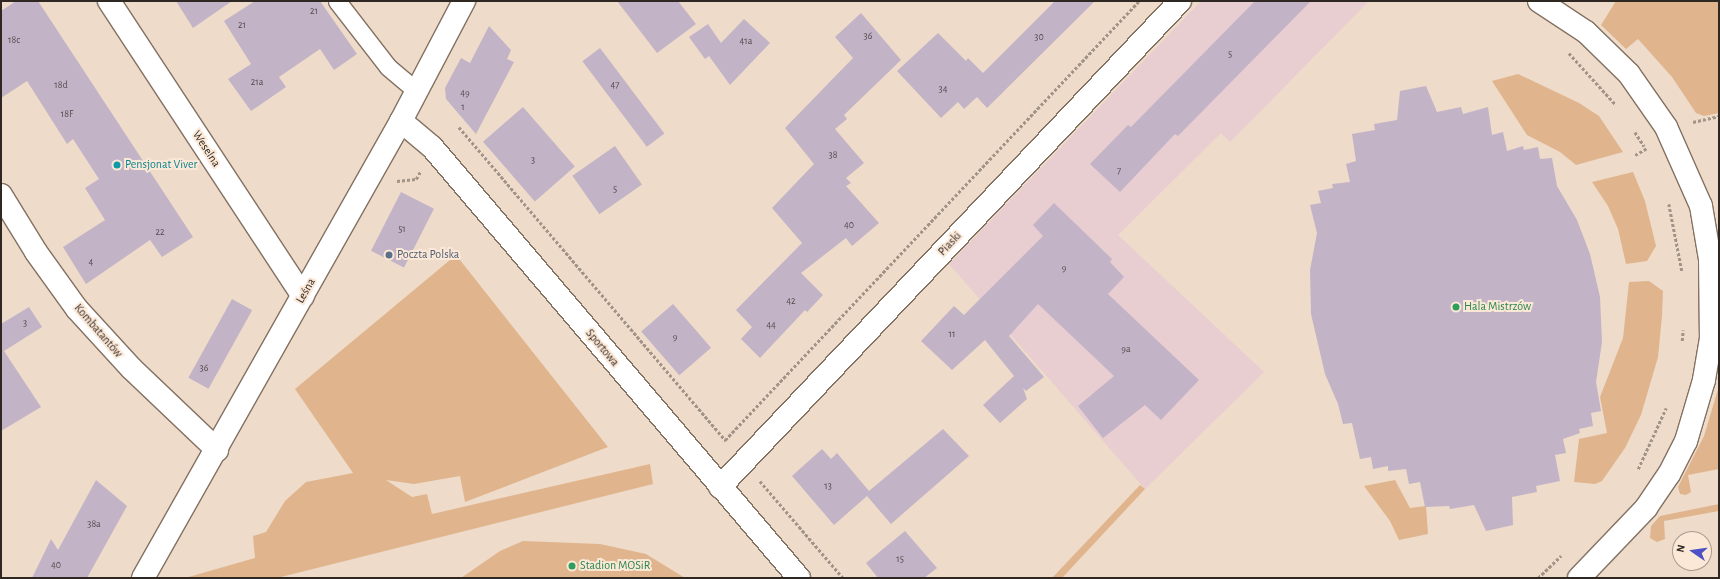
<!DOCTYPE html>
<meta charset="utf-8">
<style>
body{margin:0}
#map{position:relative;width:1720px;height:579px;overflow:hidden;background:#eedbca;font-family:"Alegreya Sans",sans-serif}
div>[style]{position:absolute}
.commercial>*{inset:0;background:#e8cdd1}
.green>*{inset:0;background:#e0b58d}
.building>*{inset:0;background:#c2b3c7;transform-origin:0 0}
.path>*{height:2.5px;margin-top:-1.25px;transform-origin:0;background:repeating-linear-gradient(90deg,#a19387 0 3px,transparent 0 5px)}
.roads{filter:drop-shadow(1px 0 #837162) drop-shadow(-1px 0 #837162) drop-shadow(0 1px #837162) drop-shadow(0 -1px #837162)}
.service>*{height:17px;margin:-8.5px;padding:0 8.5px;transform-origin:8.5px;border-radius:8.5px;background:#fff}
.minor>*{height:22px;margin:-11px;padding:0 11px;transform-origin:11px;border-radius:11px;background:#fff}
.dots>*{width:11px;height:11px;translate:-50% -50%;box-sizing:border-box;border:2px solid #fce8d7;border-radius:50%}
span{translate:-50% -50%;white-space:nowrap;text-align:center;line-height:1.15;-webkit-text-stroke:4px #fce8d7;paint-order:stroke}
.number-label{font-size:10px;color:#544b4b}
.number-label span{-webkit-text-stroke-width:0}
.street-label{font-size:12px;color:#2f2822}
.culture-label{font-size:12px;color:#0d838f}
.left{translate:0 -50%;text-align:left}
.service-label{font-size:12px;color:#4e5e75}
.leisure-label{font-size:12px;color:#27864d}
.frame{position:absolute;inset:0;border:2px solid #2f2822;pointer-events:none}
.north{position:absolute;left:1672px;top:531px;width:40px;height:40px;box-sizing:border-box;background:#fce8d7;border:1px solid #aa9b8f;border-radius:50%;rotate:283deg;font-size:11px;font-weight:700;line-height:16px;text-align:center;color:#2f2822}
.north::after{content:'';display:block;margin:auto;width:14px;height:18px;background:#4e50c6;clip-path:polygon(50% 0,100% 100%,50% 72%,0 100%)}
</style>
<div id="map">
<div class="commercial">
<i style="clip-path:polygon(1201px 1px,1369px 1px,1230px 142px,1221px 133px,1118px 235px,1264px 372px,1145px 489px,949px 264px)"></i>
</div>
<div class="green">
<i style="clip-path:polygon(1616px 1px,1719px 1px,1719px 113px,1704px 116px,1696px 113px,1672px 77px,1638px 39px,1626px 49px,1601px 25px)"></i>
<i style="clip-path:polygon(1518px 74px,1579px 103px,1599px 116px,1623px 152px,1576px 165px,1560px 152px,1527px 135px,1492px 81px)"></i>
<i style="clip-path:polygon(1633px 172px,1645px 201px,1656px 246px,1647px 261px,1626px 264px,1618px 229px,1608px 206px,1592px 182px)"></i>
<i style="clip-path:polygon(456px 255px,608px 447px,465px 502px,460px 476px,414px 484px,386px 480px,412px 497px,427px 494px,432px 514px,650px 464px,653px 484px,277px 578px,185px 578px,255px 558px,253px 536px,266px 532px,285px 501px,306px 482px,353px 473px,295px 389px)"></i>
<i style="clip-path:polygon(1649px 281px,1663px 291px,1662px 316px,1658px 357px,1641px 415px,1625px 448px,1602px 481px,1595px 484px,1574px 482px,1579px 439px,1607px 433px,1600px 397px,1623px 338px,1629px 282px)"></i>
<i style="clip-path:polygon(1719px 386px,1719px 469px,1688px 475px,1691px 492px,1686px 495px,1680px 494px,1678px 487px,1704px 436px)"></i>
<i style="clip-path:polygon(1395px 480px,1410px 508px,1426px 506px,1428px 534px,1399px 540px,1390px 521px,1364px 486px)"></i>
<i style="clip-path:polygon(1140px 485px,1145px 489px,1062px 578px,1052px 578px)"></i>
<i style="clip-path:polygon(1719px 504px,1719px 511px,1664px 521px,1665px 539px,1657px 542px,1650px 538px,1651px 526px,1660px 516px)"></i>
<i style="clip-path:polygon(523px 541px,600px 544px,646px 554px,685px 578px,461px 578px,500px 551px)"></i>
</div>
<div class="building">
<i style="clip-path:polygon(16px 1px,38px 1px,193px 237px,162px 257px,150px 240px,86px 284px,63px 247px,105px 220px,85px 188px,99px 179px,73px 139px,67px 144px,27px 81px,1px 98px,1px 11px)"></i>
<i style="clip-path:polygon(176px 1px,232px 1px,193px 28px)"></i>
<i style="clip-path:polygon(255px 1px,320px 1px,357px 54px,334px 70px,320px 49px,279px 77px,286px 87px,251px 111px,228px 79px,251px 64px,224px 21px)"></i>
<i style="clip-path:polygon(617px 1px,678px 1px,696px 24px,657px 53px)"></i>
<i style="clip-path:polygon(1055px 1px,1095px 1px,987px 108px,977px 97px,964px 109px,958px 102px,941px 118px,897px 71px,938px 33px,966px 61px,968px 58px,983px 73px)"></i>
<i style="clip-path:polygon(1255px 1px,1311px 1px,1178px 136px,1175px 134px,1120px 192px,1090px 164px,1128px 125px,1131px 127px)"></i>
<i style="clip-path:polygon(861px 13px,901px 60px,844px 115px,847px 119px,835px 129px,864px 163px,846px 178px,851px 183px,846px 186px,879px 223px,852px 246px,846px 238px,801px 273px,823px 295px,807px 312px,805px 310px,760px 358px,741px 339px,752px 327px,736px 310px,802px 243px,772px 208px,814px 164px,785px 128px,853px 58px,835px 37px)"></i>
<i style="clip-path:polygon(744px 19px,770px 43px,730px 85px,709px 56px,705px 59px,689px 37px,708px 24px,721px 43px)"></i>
<i style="clip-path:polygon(489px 26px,511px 50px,507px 59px,514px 62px,476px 134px,446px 99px,445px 88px,461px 58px,470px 63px)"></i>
<i style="left:600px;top:48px;width:107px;height:22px;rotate:53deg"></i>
<i style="clip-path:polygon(1426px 86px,1437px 112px,1461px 107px,1463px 114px,1488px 107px,1492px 135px,1503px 132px,1507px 151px,1523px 146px,1524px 150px,1538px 147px,1540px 159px,1552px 158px,1557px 186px,1577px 220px,1590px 254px,1600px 297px,1602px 342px,1596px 382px,1601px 411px,1591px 413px,1593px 426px,1579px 429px,1580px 433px,1563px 439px,1566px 453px,1555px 455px,1560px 481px,1536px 486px,1537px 492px,1512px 497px,1513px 525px,1486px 531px,1474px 505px,1450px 509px,1449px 506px,1425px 507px,1420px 482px,1409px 484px,1406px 469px,1388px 471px,1388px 466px,1373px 469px,1371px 457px,1360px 459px,1352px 423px,1343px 424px,1338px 404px,1325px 374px,1311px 314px,1310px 270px,1317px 233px,1310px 205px,1321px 203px,1318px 191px,1333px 188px,1332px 184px,1350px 182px,1346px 164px,1356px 161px,1352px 134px,1375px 130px,1374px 124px,1397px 120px,1400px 91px)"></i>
<i style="left:523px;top:107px;width:79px;height:53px;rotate:49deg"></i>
<i style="left:615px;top:146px;width:47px;height:52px;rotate:55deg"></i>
<i style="left:401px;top:192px;width:37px;height:66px;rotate:27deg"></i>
<i style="clip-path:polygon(1054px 203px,1112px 259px,1110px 262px,1124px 277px,1108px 294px,1199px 380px,1161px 420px,1145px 405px,1103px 438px,1078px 406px,1114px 376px,1038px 304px,1009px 336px,1044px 377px,1026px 391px,1023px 388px,1027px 399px,1000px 423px,983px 405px,1014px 376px,985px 340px,952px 370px,921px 341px,954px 306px,964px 315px,1043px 236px,1033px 225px)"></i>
<i style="left:232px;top:299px;width:23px;height:90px;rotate:29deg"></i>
<i style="left:673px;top:304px;width:58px;height:42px;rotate:49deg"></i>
<i style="clip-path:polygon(29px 307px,42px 327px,4px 351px,41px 407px,1px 431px,1px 324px)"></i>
<i style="clip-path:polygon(943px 429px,969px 456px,891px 524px,867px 496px,834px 525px,792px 476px,822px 449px,831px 459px,837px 453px,869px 491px)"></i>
<i style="clip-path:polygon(96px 480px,127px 506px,87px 578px,32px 578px,51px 539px,58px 550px)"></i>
<i style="clip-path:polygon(905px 531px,937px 568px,924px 578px,878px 578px,866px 563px)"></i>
</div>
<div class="path">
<i style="left:1569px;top:53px;width:70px;rotate:47.9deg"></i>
<i style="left:1693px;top:122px;width:27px;rotate:-13deg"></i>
<i style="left:459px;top:127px;width:412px;rotate:49.6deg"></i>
<i style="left:1635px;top:132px;width:17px;rotate:57deg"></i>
<i style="left:1635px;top:155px;width:14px;rotate:-30deg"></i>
<i style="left:397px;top:181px;width:19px;rotate:-6deg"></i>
<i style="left:416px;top:179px;width:8px;rotate:-60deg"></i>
<i style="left:1669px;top:204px;width:68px;rotate:79deg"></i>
<i style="left:1682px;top:341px;width:11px;rotate:-85deg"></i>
<i style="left:725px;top:440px;width:603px;rotate:-46.68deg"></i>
<i style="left:1638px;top:469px;width:67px;rotate:-65.3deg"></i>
<i style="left:760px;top:481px;width:128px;rotate:49.4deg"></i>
<i style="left:1538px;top:578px;width:32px;rotate:-44deg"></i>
</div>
<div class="roads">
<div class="service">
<i style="left:337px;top:1px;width:83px;rotate:52.3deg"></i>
<i style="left:388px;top:67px;width:38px;rotate:40deg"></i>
</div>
<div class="minor">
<i style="left:109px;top:1px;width:353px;rotate:56.7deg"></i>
<i style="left:1539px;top:1px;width:56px;rotate:33.4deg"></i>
<i style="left:1586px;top:32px;width:60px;rotate:44.3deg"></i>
<i style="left:1629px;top:74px;width:65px;rotate:55.1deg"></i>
<i style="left:1666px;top:127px;width:86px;rotate:66.1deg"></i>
<i style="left:1701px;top:206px;width:54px;rotate:80.4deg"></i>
<i style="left:1710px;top:259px;width:79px;rotate:89.3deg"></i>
<i style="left:1711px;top:338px;width:43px;rotate:99.5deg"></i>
<i style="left:1704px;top:380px;width:64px;rotate:106.4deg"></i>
<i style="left:1686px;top:441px;width:37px;rotate:117deg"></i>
<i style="left:1669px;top:474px;width:41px;rotate:124.1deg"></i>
<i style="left:1646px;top:508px;width:97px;rotate:133.7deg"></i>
<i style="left:401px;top:121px;width:40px;rotate:40deg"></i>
<i style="left:432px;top:147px;width:566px;rotate:49.59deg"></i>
<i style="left:1px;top:195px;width:67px;rotate:58.4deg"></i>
<i style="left:36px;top:252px;width:70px;rotate:54.3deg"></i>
<i style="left:77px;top:309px;width:80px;rotate:47.5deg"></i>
<i style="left:131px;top:368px;width:119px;rotate:43.6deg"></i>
<i style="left:720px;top:487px;width:669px;rotate:-46.57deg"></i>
<i style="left:143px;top:578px;width:525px;rotate:-60.55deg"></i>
<i style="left:401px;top:121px;width:136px;rotate:-62.3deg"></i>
</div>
</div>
<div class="dots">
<i style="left:117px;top:165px;background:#0f9aa8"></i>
<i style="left:389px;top:255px;background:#5c6f8a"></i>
<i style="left:1456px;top:307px;background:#2e9e5b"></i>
<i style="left:572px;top:566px;background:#2e9e5b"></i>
</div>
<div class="number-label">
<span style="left:314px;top:12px">21</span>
<span style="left:242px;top:26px">21</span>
<span style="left:868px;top:37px">36</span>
<span style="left:1039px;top:38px">30</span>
<span style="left:14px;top:41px">18c</span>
<span style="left:746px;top:42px">41a</span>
<span style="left:1230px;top:55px">5</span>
<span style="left:257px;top:83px">21a</span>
<span style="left:61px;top:86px">18d</span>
<span style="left:615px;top:86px">47</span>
<span style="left:943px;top:90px">34</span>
<span style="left:465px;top:94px">49</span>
<span style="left:463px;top:108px">1</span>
<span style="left:67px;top:115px">18F</span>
<span style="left:833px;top:156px">38</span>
<span style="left:533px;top:161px">3</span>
<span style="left:1119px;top:172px">7</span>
<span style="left:615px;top:190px">5</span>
<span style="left:849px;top:226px">40</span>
<span style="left:402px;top:230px">51</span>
<span style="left:160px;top:233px">22</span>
<span style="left:91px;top:263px">4</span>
<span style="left:1064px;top:269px">9</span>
<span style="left:791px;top:302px">42</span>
<span style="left:25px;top:324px">3</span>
<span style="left:771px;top:326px">44</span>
<span style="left:952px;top:335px">11</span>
<span style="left:675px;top:338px">9</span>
<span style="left:1126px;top:350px">9a</span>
<span style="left:204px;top:369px">36</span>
<span style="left:828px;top:487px">13</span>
<span style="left:94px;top:525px">38a</span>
<span style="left:900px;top:560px">15</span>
<span style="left:56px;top:566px">40</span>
</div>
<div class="street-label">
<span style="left:206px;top:149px;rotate:57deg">Weselna</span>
<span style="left:950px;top:244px;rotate:-47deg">Piaski</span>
<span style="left:306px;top:291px;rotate:-61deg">Leśna</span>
<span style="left:98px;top:331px;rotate:49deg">Kombatantów</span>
<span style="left:602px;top:348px;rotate:50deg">Sportowa</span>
</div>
<div class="culture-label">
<span class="left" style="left:125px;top:165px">Pensjonat Viver</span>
</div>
<div class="service-label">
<span class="left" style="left:397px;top:255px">Poczta Polska</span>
</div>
<div class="leisure-label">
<span class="left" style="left:1464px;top:307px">Hala Mistrzów</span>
<span class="left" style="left:580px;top:566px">Stadion MOSiR</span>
</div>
<div class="frame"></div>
<div class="north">N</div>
</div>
